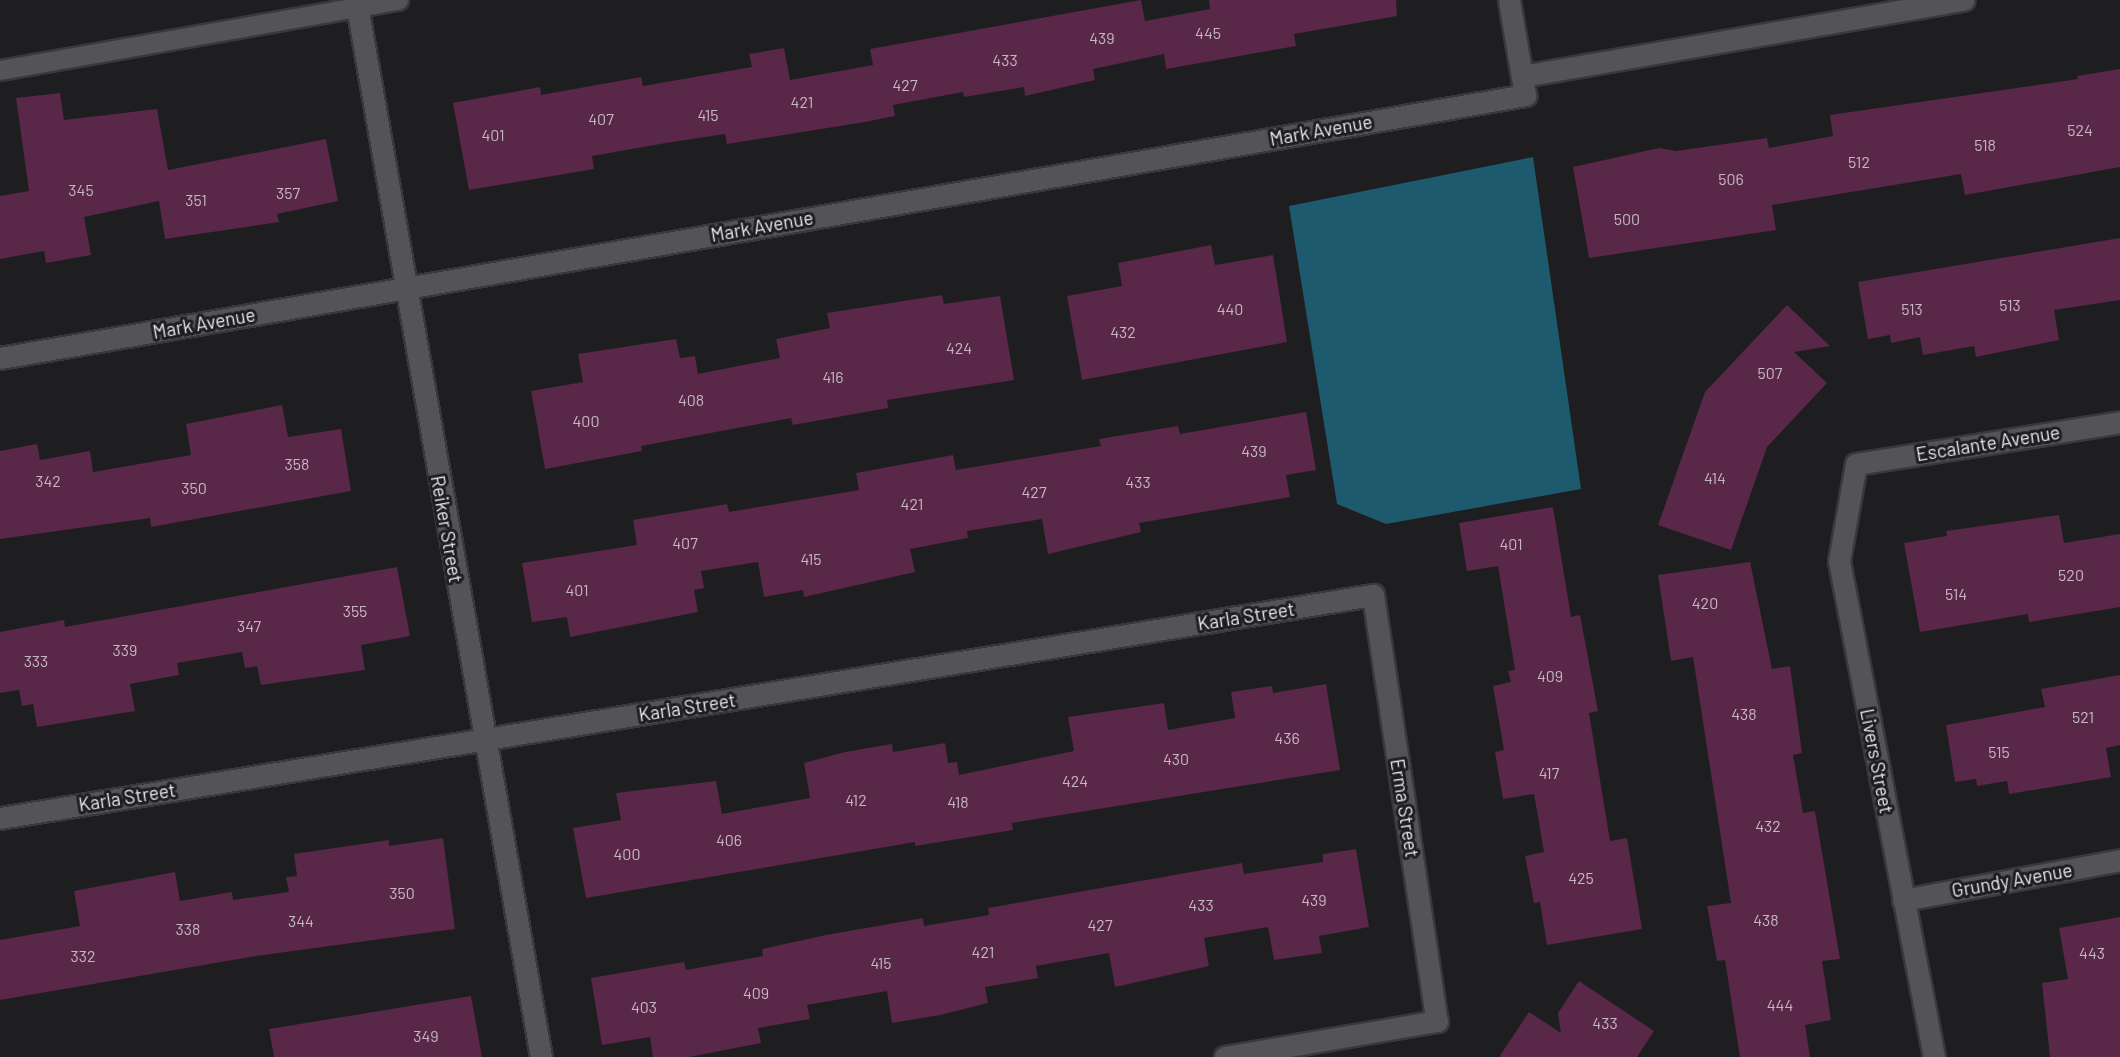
<!DOCTYPE html>
<style>
body{margin:0}
#map{position:relative;width:2120px;height:1057px;overflow:hidden;background:#1e1d20;font-family:Barlow,sans-serif}
div>[style]{position:absolute}
.water>*{inset:0;background:#1d5a6e}
.building>*{inset:0;background:#592748}
.roads{filter:drop-shadow(2px 0 #39393b) drop-shadow(-2px 0 #39393b) drop-shadow(0 2px #39393b) drop-shadow(0 -2px #39393b)}
.lane>*{height:19px;margin:-9.5px;padding:0 9.5px;transform-origin:9.5px;border-radius:9.5px;background:#545356}
.street>*{height:21px;margin:-10.5px;padding:0 10.5px;transform-origin:10.5px;border-radius:10.5px;background:#545356}
span{translate:-50% -50%;white-space:nowrap;text-align:center;line-height:1.15;-webkit-text-stroke:6px #1e1d20;paint-order:stroke}
.number-label{font-size:16px;color:#c4b7c1}
.number-label span{-webkit-text-stroke-width:0}
.street-label{font-size:19px;color:#e8e7e9}
</style>
<div id="map">
<div class="water">
<i style="clip-path:polygon(1533px 157px,1581px 489px,1386px 524px,1337px 504px,1289px 206px)"></i>
</div>
<div class="building">
<i style="clip-path:polygon(1141px 0,1145px 21px,1210px 9px,1209px 0,1396px 0,1397px 16px,1294px 34px,1296px 46px,1166px 69px,1164px 54px,1093px 69px,1095px 80px,1025px 96px,1024px 87px,964px 97px,963px 92px,893px 105px,895px 116px,865px 122px,727px 144px,725px 134px,666px 143px,592px 156px,594px 169px,469px 190px,453px 103px,540px 87px,541px 95px,641px 77px,643px 86px,752px 67px,749px 54px,784px 48px,790px 80px,873px 65px,870px 49px)"></i>
<i style="clip-path:polygon(2120px 69px,2120px 167px,1965px 195px,1961px 174px,1772px 205px,1776px 230px,1589px 258px,1573px 167px,1659px 148px,1676px 151px,1767px 138px,1769px 148px,1833px 136px,1830px 115px,2078px 79px,2077px 76px)"></i>
<i style="clip-path:polygon(60px 93px,64px 120px,157px 109px,168px 170px,326px 139px,338px 201px,277px 214px,279px 222px,165px 239px,159px 201px,84px 217px,91px 255px,46px 263px,44px 251px,0 259px,0 196px,29px 191px,16px 98px)"></i>
<i style="clip-path:polygon(2120px 238px,2120px 300px,2054px 310px,2059px 340px,1976px 357px,1974px 346px,1923px 355px,1920px 337px,1891px 343px,1890px 335px,1868px 339px,1858px 282px)"></i>
<i style="clip-path:polygon(1211px 245px,1215px 265px,1273px 255px,1287px 342px,1082px 380px,1067px 296px,1122px 286px,1118px 263px)"></i>
<i style="clip-path:polygon(942px 295px,944px 304px,1000px 296px,1014px 380px,887px 400px,888px 408px,793px 425px,791px 418px,641px 446px,642px 451px,545px 469px,531px 391px,583px 382px,578px 354px,676px 339px,680px 358px,695px 356px,698px 374px,780px 358px,776px 339px,830px 328px,827px 313px)"></i>
<i style="clip-path:polygon(1787px 305px,1830px 346px,1794px 352px,1827px 383px,1767px 447px,1731px 550px,1658px 525px,1705px 392px)"></i>
<i style="clip-path:polygon(282px 405px,288px 437px,341px 429px,351px 491px,151px 527px,150px 518px,0 539px,0 451px,37px 444px,40px 460px,90px 451px,93px 472px,191px 455px,186px 424px)"></i>
<i style="clip-path:polygon(1306px 412px,1316px 470px,1286px 475px,1290px 497px,1139px 523px,1141px 532px,1048px 554px,1042px 519px,967px 531px,968px 538px,910px 549px,915px 572px,804px 597px,803px 590px,764px 597px,758px 562px,701px 571px,704px 588px,694px 590px,698px 612px,570px 637px,567px 617px,532px 622px,522px 563px,637px 545px,633px 520px,727px 504px,729px 512px,859px 490px,856px 473px,953px 455px,956px 470px,1101px 446px,1099px 439px,1178px 426px,1180px 434px)"></i>
<i style="clip-path:polygon(1553px 507px,1571px 617px,1580px 615px,1598px 711px,1589px 713px,1610px 841px,1627px 838px,1642px 929px,1547px 945px,1540px 902px,1534px 903px,1525px 856px,1544px 852px,1534px 794px,1503px 799px,1495px 752px,1504px 750px,1493px 686px,1511px 682px,1508px 671px,1515px 670px,1498px 566px,1467px 571px,1459px 523px)"></i>
<i style="clip-path:polygon(2059px 515px,2064px 543px,2120px 534px,2120px 607px,2029px 622px,2028px 614px,1920px 632px,1904px 543px,1947px 536px,1946px 531px)"></i>
<i style="clip-path:polygon(1750px 562px,1772px 669px,1790px 666px,1802px 753px,1793px 755px,1803px 813px,1815px 811px,1840px 959px,1822px 961px,1831px 1020px,1805px 1025px,1810px 1057px,1740px 1057px,1725px 960px,1717px 961px,1707px 906px,1731px 903px,1693px 657px,1671px 661px,1658px 575px)"></i>
<i style="clip-path:polygon(397px 567px,410px 636px,361px 645px,365px 670px,261px 685px,257px 666px,245px 668px,242px 652px,177px 663px,179px 675px,130px 684px,135px 711px,37px 727px,33px 704px,22px 706px,19px 690px,0 693px,0 632px,64px 620px,65px 627px)"></i>
<i style="clip-path:polygon(2120px 675px,2120px 745px,2106px 748px,2111px 777px,2009px 794px,2007px 781px,1977px 786px,1976px 779px,1955px 782px,1946px 725px,2045px 707px,2041px 689px)"></i>
<i style="clip-path:polygon(1326px 684px,1340px 770px,1012px 823px,1013px 830px,915px 846px,915px 842px,586px 898px,573px 828px,621px 820px,616px 793px,716px 781px,722px 814px,810px 798px,804px 763px,845px 752px,892px 744px,893px 752px,945px 743px,948px 763px,957px 762px,959px 775px,1074px 751px,1068px 717px,1164px 703px,1168px 730px,1235px 718px,1231px 692px,1272px 686px,1273px 693px)"></i>
<i style="clip-path:polygon(443px 838px,455px 929px,256px 956px,0 1000px,0 940px,80px 926px,74px 891px,175px 872px,180px 901px,232px 892px,233px 900px,289px 892px,286px 877px,297px 876px,294px 854px,389px 840px,389px 846px)"></i>
<i style="clip-path:polygon(1356px 849px,1369px 927px,1319px 936px,1322px 953px,1274px 960px,1268px 927px,1204px 938px,1209px 966px,1115px 987px,1109px 953px,1036px 966px,1038px 978px,985px 987px,988px 1003px,940px 1015px,892px 1023px,887px 991px,807px 1005px,810px 1019px,758px 1028px,761px 1043px,689px 1057px,653px 1057px,650px 1037px,602px 1045px,591px 978px,684px 962px,686px 970px,763px 956px,762px 949px,826px 935px,923px 918px,924px 926px,989px 915px,988px 908px,1242px 863px,1244px 874px,1323px 862px,1323px 854px)"></i>
<i style="clip-path:polygon(2120px 917px,2120px 1057px,2050px 1057px,2042px 983px,2068px 979px,2059px 928px)"></i>
<i style="clip-path:polygon(1579px 981px,1654px 1031px,1637px 1057px,1499px 1057px,1529px 1012px,1561px 1033px,1558px 1013px)"></i>
<i style="clip-path:polygon(471px 996px,482px 1057px,274px 1057px,269px 1029px)"></i>
</div>
<div class="roads">
<div class="lane">
<i style="left:0;top:70px;width:404px;rotate:-10deg"></i>
</div>
<div class="street">
<i style="left:356px;top:0;width:1073px;rotate:80.07deg"></i>
<i style="left:1522px;top:76px;width:448px;rotate:-9.8deg"></i>
<i style="left:0;top:358px;width:1548px;rotate:-9.78deg"></i>
<i style="left:1525px;top:95px;width:96px;rotate:-99.6deg"></i>
<i style="left:0;top:818px;width:1391px;rotate:-9.23deg"></i>
<i style="left:1373px;top:595px;width:431px;rotate:81.5deg"></i>
<i style="left:1437px;top:1021px;width:215px;rotate:170.4deg"></i>
<i style="left:1903px;top:900px;width:221px;rotate:-10.4deg"></i>
<i style="left:1934px;top:1057px;width:505px;rotate:-100.84deg"></i>
<i style="left:1839px;top:561px;width:98px;rotate:-80.1deg"></i>
<i style="left:1856px;top:464px;width:267px;rotate:-9deg"></i>
</div>
</div>
<div class="number-label">
<span style="left:1208px;top:33px">445</span>
<span style="left:1102px;top:38px">439</span>
<span style="left:1005px;top:60px">433</span>
<span style="left:905px;top:85px">427</span>
<span style="left:802px;top:102px">421</span>
<span style="left:708px;top:115px">415</span>
<span style="left:601px;top:119px">407</span>
<span style="left:2080px;top:130px">524</span>
<span style="left:493px;top:135px">401</span>
<span style="left:1985px;top:145px">518</span>
<span style="left:1859px;top:162px">512</span>
<span style="left:1731px;top:179px">506</span>
<span style="left:81px;top:190px">345</span>
<span style="left:288px;top:193px">357</span>
<span style="left:196px;top:200px">351</span>
<span style="left:1627px;top:219px">500</span>
<span style="left:2010px;top:305px">513</span>
<span style="left:1230px;top:309px">440</span>
<span style="left:1912px;top:309px">513</span>
<span style="left:1123px;top:332px">432</span>
<span style="left:959px;top:348px">424</span>
<span style="left:1770px;top:373px">507</span>
<span style="left:833px;top:377px">416</span>
<span style="left:691px;top:400px">408</span>
<span style="left:586px;top:421px">400</span>
<span style="left:1254px;top:451px">439</span>
<span style="left:297px;top:464px">358</span>
<span style="left:1715px;top:478px">414</span>
<span style="left:48px;top:481px">342</span>
<span style="left:1138px;top:482px">433</span>
<span style="left:194px;top:488px">350</span>
<span style="left:1034px;top:492px">427</span>
<span style="left:912px;top:504px">421</span>
<span style="left:685px;top:543px">407</span>
<span style="left:1511px;top:544px">401</span>
<span style="left:811px;top:559px">415</span>
<span style="left:2071px;top:575px">520</span>
<span style="left:577px;top:590px">401</span>
<span style="left:1956px;top:594px">514</span>
<span style="left:1705px;top:603px">420</span>
<span style="left:355px;top:611px">355</span>
<span style="left:249px;top:626px">347</span>
<span style="left:125px;top:650px">339</span>
<span style="left:36px;top:661px">333</span>
<span style="left:1550px;top:676px">409</span>
<span style="left:1744px;top:714px">438</span>
<span style="left:2083px;top:717px">521</span>
<span style="left:1287px;top:738px">436</span>
<span style="left:1999px;top:752px">515</span>
<span style="left:1176px;top:759px">430</span>
<span style="left:1549px;top:773px">417</span>
<span style="left:1075px;top:781px">424</span>
<span style="left:856px;top:800px">412</span>
<span style="left:958px;top:802px">418</span>
<span style="left:1768px;top:826px">432</span>
<span style="left:729px;top:840px">406</span>
<span style="left:627px;top:854px">400</span>
<span style="left:1581px;top:878px">425</span>
<span style="left:402px;top:893px">350</span>
<span style="left:1314px;top:900px">439</span>
<span style="left:1201px;top:905px">433</span>
<span style="left:1766px;top:920px">438</span>
<span style="left:301px;top:921px">344</span>
<span style="left:1100px;top:925px">427</span>
<span style="left:188px;top:929px">338</span>
<span style="left:983px;top:952px">421</span>
<span style="left:2092px;top:953px">443</span>
<span style="left:83px;top:956px">332</span>
<span style="left:881px;top:963px">415</span>
<span style="left:756px;top:993px">409</span>
<span style="left:1780px;top:1005px">444</span>
<span style="left:644px;top:1007px">403</span>
<span style="left:1605px;top:1023px">433</span>
<span style="left:426px;top:1036px">349</span>
</div>
<div class="street-label">
<span style="left:1321px;top:130px;rotate:-10deg">Mark Avenue</span>
<span style="left:762px;top:226px;rotate:-10deg">Mark Avenue</span>
<span style="left:204px;top:323px;rotate:-10deg">Mark Avenue</span>
<span style="left:1988px;top:443px;rotate:-9deg">Escalante Avenue</span>
<span style="left:447px;top:529px;rotate:80deg">Reiker Street</span>
<span style="left:1246px;top:616px;rotate:-9deg">Karla Street</span>
<span style="left:687px;top:707px;rotate:-9deg">Karla Street</span>
<span style="left:1877px;top:761px;rotate:79deg">Livers Street</span>
<span style="left:127px;top:797px;rotate:-9deg">Karla Street</span>
<span style="left:1405px;top:808px;rotate:81deg">Erma Street</span>
<span style="left:2012px;top:880px;rotate:-10deg">Grundy Avenue</span>
</div>
</div>
